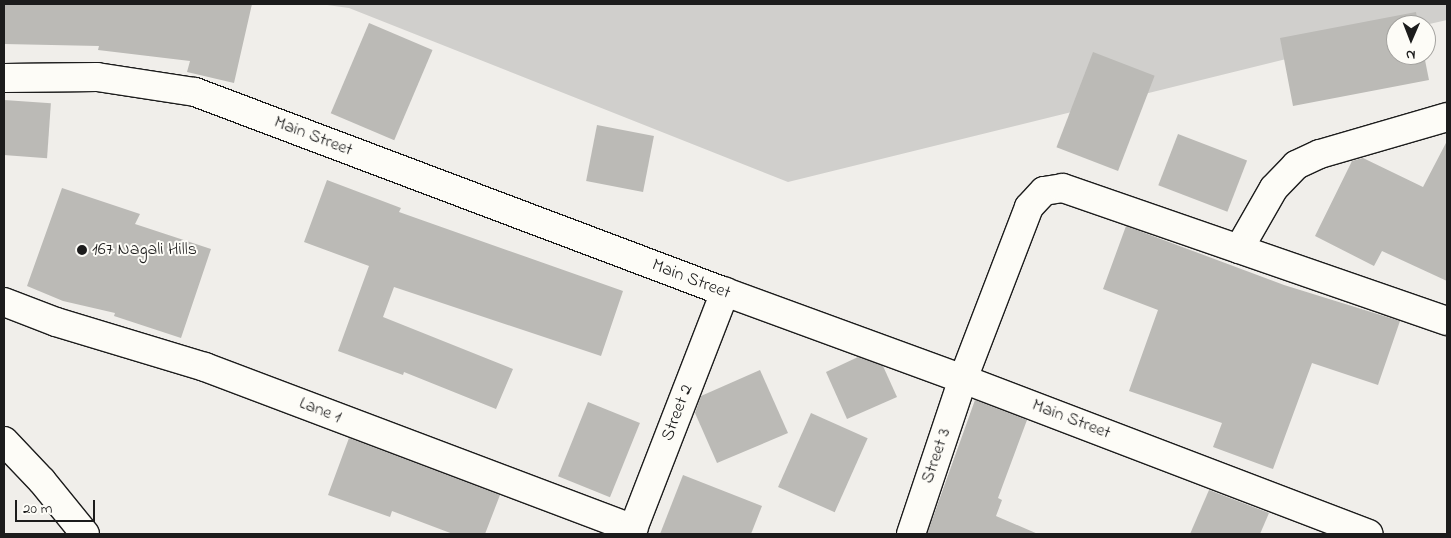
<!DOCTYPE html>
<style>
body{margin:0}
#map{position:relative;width:1451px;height:538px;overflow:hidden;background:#f0eeea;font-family:"Indie Flower",sans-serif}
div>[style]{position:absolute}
.green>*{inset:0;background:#d0cfcc}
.building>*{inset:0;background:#bbbab6;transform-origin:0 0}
.roads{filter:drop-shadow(1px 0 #1c1c1c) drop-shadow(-1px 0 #1c1c1c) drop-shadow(0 1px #1c1c1c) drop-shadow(0 -1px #1c1c1c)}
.minor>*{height:28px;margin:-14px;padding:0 14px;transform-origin:14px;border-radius:14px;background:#fdfcf7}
.tertiary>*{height:28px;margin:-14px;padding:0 14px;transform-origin:14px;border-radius:14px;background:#fdfcf7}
.dots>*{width:14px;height:14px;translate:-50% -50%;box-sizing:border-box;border:2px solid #fdfcf7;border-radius:50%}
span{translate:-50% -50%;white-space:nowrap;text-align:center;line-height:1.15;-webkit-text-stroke:4px #fdfcf7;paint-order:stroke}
.street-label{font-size:18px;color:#1c1c1c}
.poi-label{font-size:18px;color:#1c1c1c}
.left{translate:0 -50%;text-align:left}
.frame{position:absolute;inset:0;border:5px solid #1c1c1c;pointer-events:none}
.north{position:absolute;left:1386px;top:15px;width:50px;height:50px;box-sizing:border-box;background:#fdfcf7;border:1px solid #a3a29f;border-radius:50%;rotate:181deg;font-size:14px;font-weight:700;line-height:20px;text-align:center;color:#1c1c1c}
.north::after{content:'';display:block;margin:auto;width:18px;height:22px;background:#1c1c1c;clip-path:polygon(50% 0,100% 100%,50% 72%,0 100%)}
.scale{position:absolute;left:15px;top:500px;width:80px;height:22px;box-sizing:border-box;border:2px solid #1c1c1c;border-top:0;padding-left:6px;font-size:15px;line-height:18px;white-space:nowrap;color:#1c1c1c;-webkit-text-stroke:4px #fdfcf7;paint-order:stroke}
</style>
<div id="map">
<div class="green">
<i style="clip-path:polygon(320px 4px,1447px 4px,1447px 20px,1425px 25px,1396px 25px,1396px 32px,788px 182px,349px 8px)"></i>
</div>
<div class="building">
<i style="clip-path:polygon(4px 4px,252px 4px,234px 83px,187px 72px,190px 61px,98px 50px,99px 46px,4px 44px)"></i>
<i style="clip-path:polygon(1416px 12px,1418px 25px,1396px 25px,1396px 55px,1424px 55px,1429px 80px,1293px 106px,1280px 38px)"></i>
<i style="left:369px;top:23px;width:69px;height:98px;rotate:23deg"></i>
<i style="left:1093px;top:52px;width:66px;height:102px;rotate:21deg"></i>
<i style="left:4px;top:100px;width:47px;height:55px;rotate:4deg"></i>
<i style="left:597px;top:125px;width:58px;height:57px;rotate:11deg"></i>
<i style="left:1178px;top:134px;width:74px;height:55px;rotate:21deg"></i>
<i style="clip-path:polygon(1447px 141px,1447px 281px,1382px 251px,1374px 266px,1315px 236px,1352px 161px,1363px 158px,1423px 187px)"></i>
<i style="clip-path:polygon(327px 180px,401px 208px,399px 212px,623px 291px,601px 356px,394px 287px,383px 317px,513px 369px,496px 409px,404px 372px,403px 375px,338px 351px,369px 266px,304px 242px)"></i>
<i style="clip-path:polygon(62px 188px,140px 214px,135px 224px,211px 249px,181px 338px,114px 316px,115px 313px,63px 301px,27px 286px)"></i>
<i style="clip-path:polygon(1126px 226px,1284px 285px,1400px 321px,1378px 385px,1312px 363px,1273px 469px,1213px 447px,1222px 423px,1129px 391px,1158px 310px,1103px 289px)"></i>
<i style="clip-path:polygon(858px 357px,883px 366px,897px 397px,847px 419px,826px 372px)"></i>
<i style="clip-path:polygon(760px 370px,788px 433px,717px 463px,695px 413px,701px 396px)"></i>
<i style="clip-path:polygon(975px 400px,1027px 420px,998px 498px,1002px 500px,996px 516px,1038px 534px,927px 534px)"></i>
<i style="left:588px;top:402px;width:56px;height:80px;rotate:22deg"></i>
<i style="left:811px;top:413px;width:62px;height:81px;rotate:24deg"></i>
<i style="clip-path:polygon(349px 438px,500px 495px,485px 534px,453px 534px,392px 511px,390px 517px,328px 495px)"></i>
<i style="clip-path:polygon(683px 475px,762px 506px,751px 534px,660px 534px)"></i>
<i style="clip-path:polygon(1209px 490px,1269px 513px,1260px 534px,1190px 534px)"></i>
</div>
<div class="roads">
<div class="minor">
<i style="left:4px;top:78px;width:93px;rotate:-0.6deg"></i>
<i style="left:97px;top:77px;width:99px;rotate:8.7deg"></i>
<i style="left:195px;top:92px;width:566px;rotate:20.67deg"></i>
<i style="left:725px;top:292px;width:253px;rotate:20.1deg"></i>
<i style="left:963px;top:379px;width:434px;rotate:20.9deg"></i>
<i style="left:1239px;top:249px;width:70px;rotate:-60.2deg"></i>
<i style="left:1274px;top:188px;width:32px;rotate:-46deg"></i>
<i style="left:1296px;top:165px;width:26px;rotate:-25deg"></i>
<i style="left:1320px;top:154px;width:132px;rotate:-16.2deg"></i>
<i style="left:4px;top:302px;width:56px;rotate:21deg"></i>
<i style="left:56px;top:322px;width:156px;rotate:16.8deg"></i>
<i style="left:205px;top:367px;width:458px;rotate:20.7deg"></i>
<i style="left:631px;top:534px;width:260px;rotate:-68.8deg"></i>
<i style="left:911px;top:534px;width:163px;rotate:-71.5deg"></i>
<i style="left:963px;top:379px;width:184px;rotate:-69deg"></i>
<i style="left:1029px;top:207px;width:22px;rotate:-47deg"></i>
<i style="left:1044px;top:191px;width:19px;rotate:-9deg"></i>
<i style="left:1063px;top:188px;width:406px;rotate:19.1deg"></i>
</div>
<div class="tertiary">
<i style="left:4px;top:441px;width:55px;rotate:46.5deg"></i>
<i style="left:42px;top:481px;width:68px;rotate:50.9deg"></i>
</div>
</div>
<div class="dots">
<i style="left:82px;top:250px;background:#1c1c1c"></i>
</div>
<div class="street-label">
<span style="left:313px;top:137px;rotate:21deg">Main Street</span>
<span style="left:691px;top:280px;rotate:21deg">Main Street</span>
<span style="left:320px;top:411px;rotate:21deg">Lane 1</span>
<span style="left:678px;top:413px;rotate:-69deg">Street 2</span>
<span style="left:1071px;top:420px;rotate:21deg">Main Street</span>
<span style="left:937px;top:456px;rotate:-71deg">Street 3</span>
</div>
<div class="poi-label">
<span class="left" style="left:92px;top:250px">167 Nagali Hills</span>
</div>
<div class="frame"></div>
<div class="north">N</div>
<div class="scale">20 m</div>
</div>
